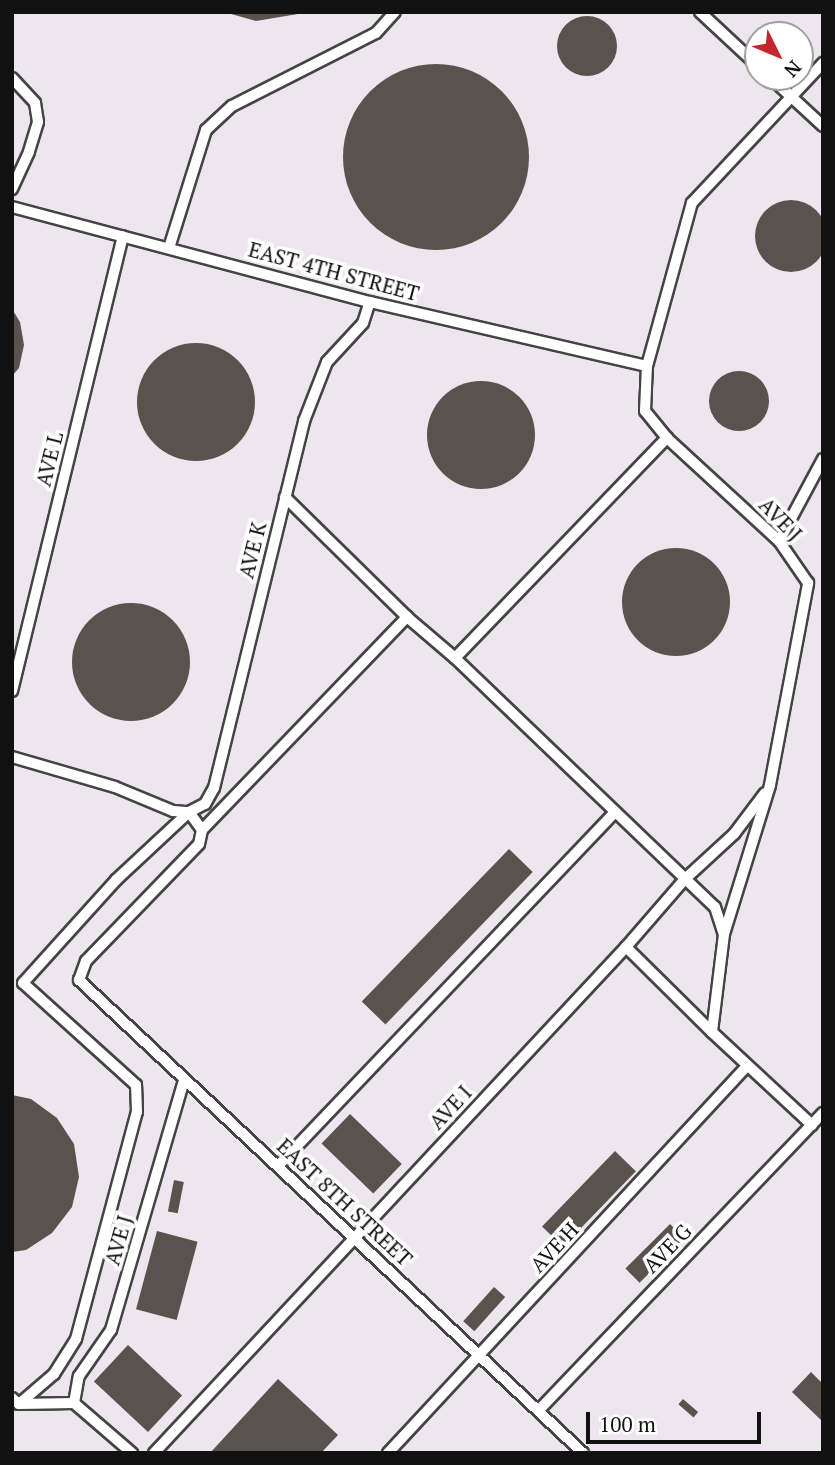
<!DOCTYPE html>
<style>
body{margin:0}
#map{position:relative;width:835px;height:1465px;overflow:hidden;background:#fffdf5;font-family:"PT Serif",serif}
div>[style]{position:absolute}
.industrial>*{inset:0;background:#eee6ef}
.building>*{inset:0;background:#5a524d;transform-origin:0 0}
.round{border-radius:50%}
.roads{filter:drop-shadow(2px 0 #444) drop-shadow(-2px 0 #444) drop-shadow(0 2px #444) drop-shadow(0 -2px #444)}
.street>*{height:10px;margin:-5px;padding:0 5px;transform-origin:5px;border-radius:5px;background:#fff}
span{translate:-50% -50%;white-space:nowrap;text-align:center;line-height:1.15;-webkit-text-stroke:7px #fff;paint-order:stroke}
.street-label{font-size:21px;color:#111}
.frame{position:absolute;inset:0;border:14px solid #111;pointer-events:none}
.north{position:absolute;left:744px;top:21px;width:70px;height:70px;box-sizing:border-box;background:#fff;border:2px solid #a0a0a0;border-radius:50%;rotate:133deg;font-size:19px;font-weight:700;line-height:28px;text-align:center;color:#111}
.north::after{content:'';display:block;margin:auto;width:24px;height:32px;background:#c4262e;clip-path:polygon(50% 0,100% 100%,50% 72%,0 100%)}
.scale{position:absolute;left:586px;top:1412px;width:175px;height:32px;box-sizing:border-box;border:4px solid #111;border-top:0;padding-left:9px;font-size:21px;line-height:24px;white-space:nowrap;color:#111;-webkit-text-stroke:5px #fff;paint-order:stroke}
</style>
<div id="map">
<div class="industrial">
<i style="clip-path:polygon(evenodd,12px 12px,823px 12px,823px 1453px,12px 1453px,12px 12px,758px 35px,800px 35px,800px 77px,758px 77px,758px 35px)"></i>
</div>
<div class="building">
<i style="clip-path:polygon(224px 12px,298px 12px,298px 14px,256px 21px)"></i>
<i class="round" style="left:557px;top:16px;width:60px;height:60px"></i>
<i class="round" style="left:343px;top:64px;width:186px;height:186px"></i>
<i class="round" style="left:755px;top:200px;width:72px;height:72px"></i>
<i style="clip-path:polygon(12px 309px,20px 322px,24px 345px,19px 368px,12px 376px)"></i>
<i class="round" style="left:137px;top:343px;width:118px;height:118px"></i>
<i class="round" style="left:709px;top:371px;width:60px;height:60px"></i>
<i class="round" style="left:427px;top:381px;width:108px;height:108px"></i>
<i class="round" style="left:622px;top:548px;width:108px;height:108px"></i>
<i class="round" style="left:72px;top:603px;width:118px;height:118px"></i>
<i style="left:509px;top:849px;width:33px;height:212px;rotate:44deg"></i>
<i style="clip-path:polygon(12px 1095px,31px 1099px,57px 1118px,74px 1144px,79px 1177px,72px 1207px,52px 1233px,26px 1250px,12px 1252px)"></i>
<i style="left:350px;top:1114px;width:72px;height:41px;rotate:44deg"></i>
<i style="left:615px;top:1151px;width:29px;height:105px;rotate:44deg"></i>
<i style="left:174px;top:1180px;width:10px;height:32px;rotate:11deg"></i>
<i style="left:670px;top:1224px;width:20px;height:63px;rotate:45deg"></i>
<i style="left:157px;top:1231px;width:42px;height:81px;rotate:15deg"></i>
<i style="left:494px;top:1287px;width:15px;height:46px;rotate:42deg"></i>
<i style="left:128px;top:1345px;width:74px;height:50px;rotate:43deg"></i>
<i style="clip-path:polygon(811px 1372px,823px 1384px,823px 1422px,792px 1392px)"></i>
<i style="clip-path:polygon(278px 1379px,338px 1435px,321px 1453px,210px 1453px)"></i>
<i style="left:683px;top:1399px;width:20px;height:7px;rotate:41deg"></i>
</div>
<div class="roads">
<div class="street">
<i style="left:700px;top:12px;width:79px;rotate:43deg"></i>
<i style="left:770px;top:77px;width:72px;rotate:42.8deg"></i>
<i style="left:12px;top:78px;width:34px;rotate:47deg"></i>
<i style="left:35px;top:103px;width:19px;rotate:81deg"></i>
<i style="left:38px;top:122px;width:31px;rotate:107deg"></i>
<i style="left:29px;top:152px;width:41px;rotate:114.7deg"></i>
<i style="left:12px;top:207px;width:370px;rotate:14.9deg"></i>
<i style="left:370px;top:302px;width:284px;rotate:13deg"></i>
<i style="left:169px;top:248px;width:124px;rotate:-72.6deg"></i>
<i style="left:206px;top:130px;width:35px;rotate:-43deg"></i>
<i style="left:232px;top:106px;width:161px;rotate:-26.9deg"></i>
<i style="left:376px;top:33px;width:28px;rotate:-48deg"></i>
<i style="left:285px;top:497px;width:171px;rotate:44.5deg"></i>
<i style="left:407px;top:617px;width:63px;rotate:40.5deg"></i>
<i style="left:455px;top:658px;width:360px;rotate:43.8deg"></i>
<i style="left:715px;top:907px;width:28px;rotate:72deg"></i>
<i style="left:779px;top:541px;width:93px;rotate:-61.8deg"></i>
<i style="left:455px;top:658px;width:306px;rotate:-46.1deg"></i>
<i style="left:12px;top:691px;width:468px;rotate:-76.3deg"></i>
<i style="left:12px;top:757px;width:107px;rotate:16.2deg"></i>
<i style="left:115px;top:787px;width:63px;rotate:22.5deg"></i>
<i style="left:173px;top:811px;width:16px;rotate:4deg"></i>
<i style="left:189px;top:812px;width:18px;rotate:-27deg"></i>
<i style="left:205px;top:804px;width:18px;rotate:-61deg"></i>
<i style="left:214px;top:788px;width:378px;rotate:-76.2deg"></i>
<i style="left:304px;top:421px;width:63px;rotate:-68.7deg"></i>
<i style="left:327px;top:362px;width:53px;rotate:-47.3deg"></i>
<i style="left:363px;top:323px;width:22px;rotate:-72deg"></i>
<i style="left:202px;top:830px;width:14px;rotate:102deg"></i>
<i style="left:199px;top:844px;width:163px;rotate:134deg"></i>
<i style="left:86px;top:961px;width:20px;rotate:110deg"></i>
<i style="left:79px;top:980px;width:691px;rotate:43.18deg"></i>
<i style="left:626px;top:947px;width:121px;rotate:44.7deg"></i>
<i style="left:812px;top:1125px;width:137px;rotate:-137.1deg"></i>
<i style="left:712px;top:1032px;width:99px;rotate:-83deg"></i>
<i style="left:724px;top:934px;width:156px;rotate:-72.8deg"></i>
<i style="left:770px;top:785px;width:206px;rotate:-79.3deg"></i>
<i style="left:808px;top:583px;width:51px;rotate:-124.6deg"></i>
<i style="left:779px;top:541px;width:152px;rotate:-137.4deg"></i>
<i style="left:667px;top:438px;width:35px;rotate:-129deg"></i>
<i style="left:645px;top:411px;width:45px;rotate:-87.5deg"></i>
<i style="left:647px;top:366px;width:169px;rotate:-74.6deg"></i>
<i style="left:692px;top:203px;width:192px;rotate:-46.9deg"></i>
<i style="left:278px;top:1166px;width:489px;rotate:-46.4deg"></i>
<i style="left:12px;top:1398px;width:9px;rotate:41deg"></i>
<i style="left:19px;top:1404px;width:55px;rotate:-1deg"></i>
<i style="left:74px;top:1403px;width:77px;rotate:40.8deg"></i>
<i style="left:74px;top:1403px;width:27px;rotate:-80deg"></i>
<i style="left:79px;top:1376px;width:56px;rotate:-55.2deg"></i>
<i style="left:111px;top:1330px;width:260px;rotate:-73.7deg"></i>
<i style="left:19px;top:1404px;width:46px;rotate:-40.6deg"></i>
<i style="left:54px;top:1374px;width:41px;rotate:-57.8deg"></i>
<i style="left:76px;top:1339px;width:235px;rotate:-75deg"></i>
<i style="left:137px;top:1112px;width:27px;rotate:-92deg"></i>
<i style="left:136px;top:1085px;width:152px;rotate:-137.9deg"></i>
<i style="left:23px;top:983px;width:139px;rotate:-47.9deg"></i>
<i style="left:116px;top:880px;width:100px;rotate:-43deg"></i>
<i style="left:189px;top:812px;width:22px;rotate:54deg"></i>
<i style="left:202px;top:830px;width:296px;rotate:-46.1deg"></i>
<i style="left:539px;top:1410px;width:411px;rotate:-46.3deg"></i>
<i style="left:154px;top:1453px;width:692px;rotate:-46.99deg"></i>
<i style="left:626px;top:947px;width:90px;rotate:-49.1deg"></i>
<i style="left:685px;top:879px;width:67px;rotate:-42.6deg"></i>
<i style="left:734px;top:834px;width:51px;rotate:-52.9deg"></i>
<i style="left:388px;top:1453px;width:528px;rotate:-47.15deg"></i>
</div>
</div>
<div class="street-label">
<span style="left:334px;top:271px;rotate:15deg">EAST 4TH STREET</span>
<span style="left:49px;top:459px;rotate:-76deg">AVE L</span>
<span style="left:781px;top:519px;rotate:46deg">AVE J</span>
<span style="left:252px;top:550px;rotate:-76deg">AVE K</span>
<span style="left:450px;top:1107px;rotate:-47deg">AVE I</span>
<span style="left:345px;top:1202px;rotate:43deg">EAST 8TH STREET</span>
<span style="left:118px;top:1240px;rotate:-74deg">AVE J</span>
<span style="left:554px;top:1247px;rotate:-47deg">AVE H</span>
<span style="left:667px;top:1248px;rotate:-46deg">AVE G</span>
</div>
<div class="frame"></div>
<div class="north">N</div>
<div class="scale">100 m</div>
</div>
